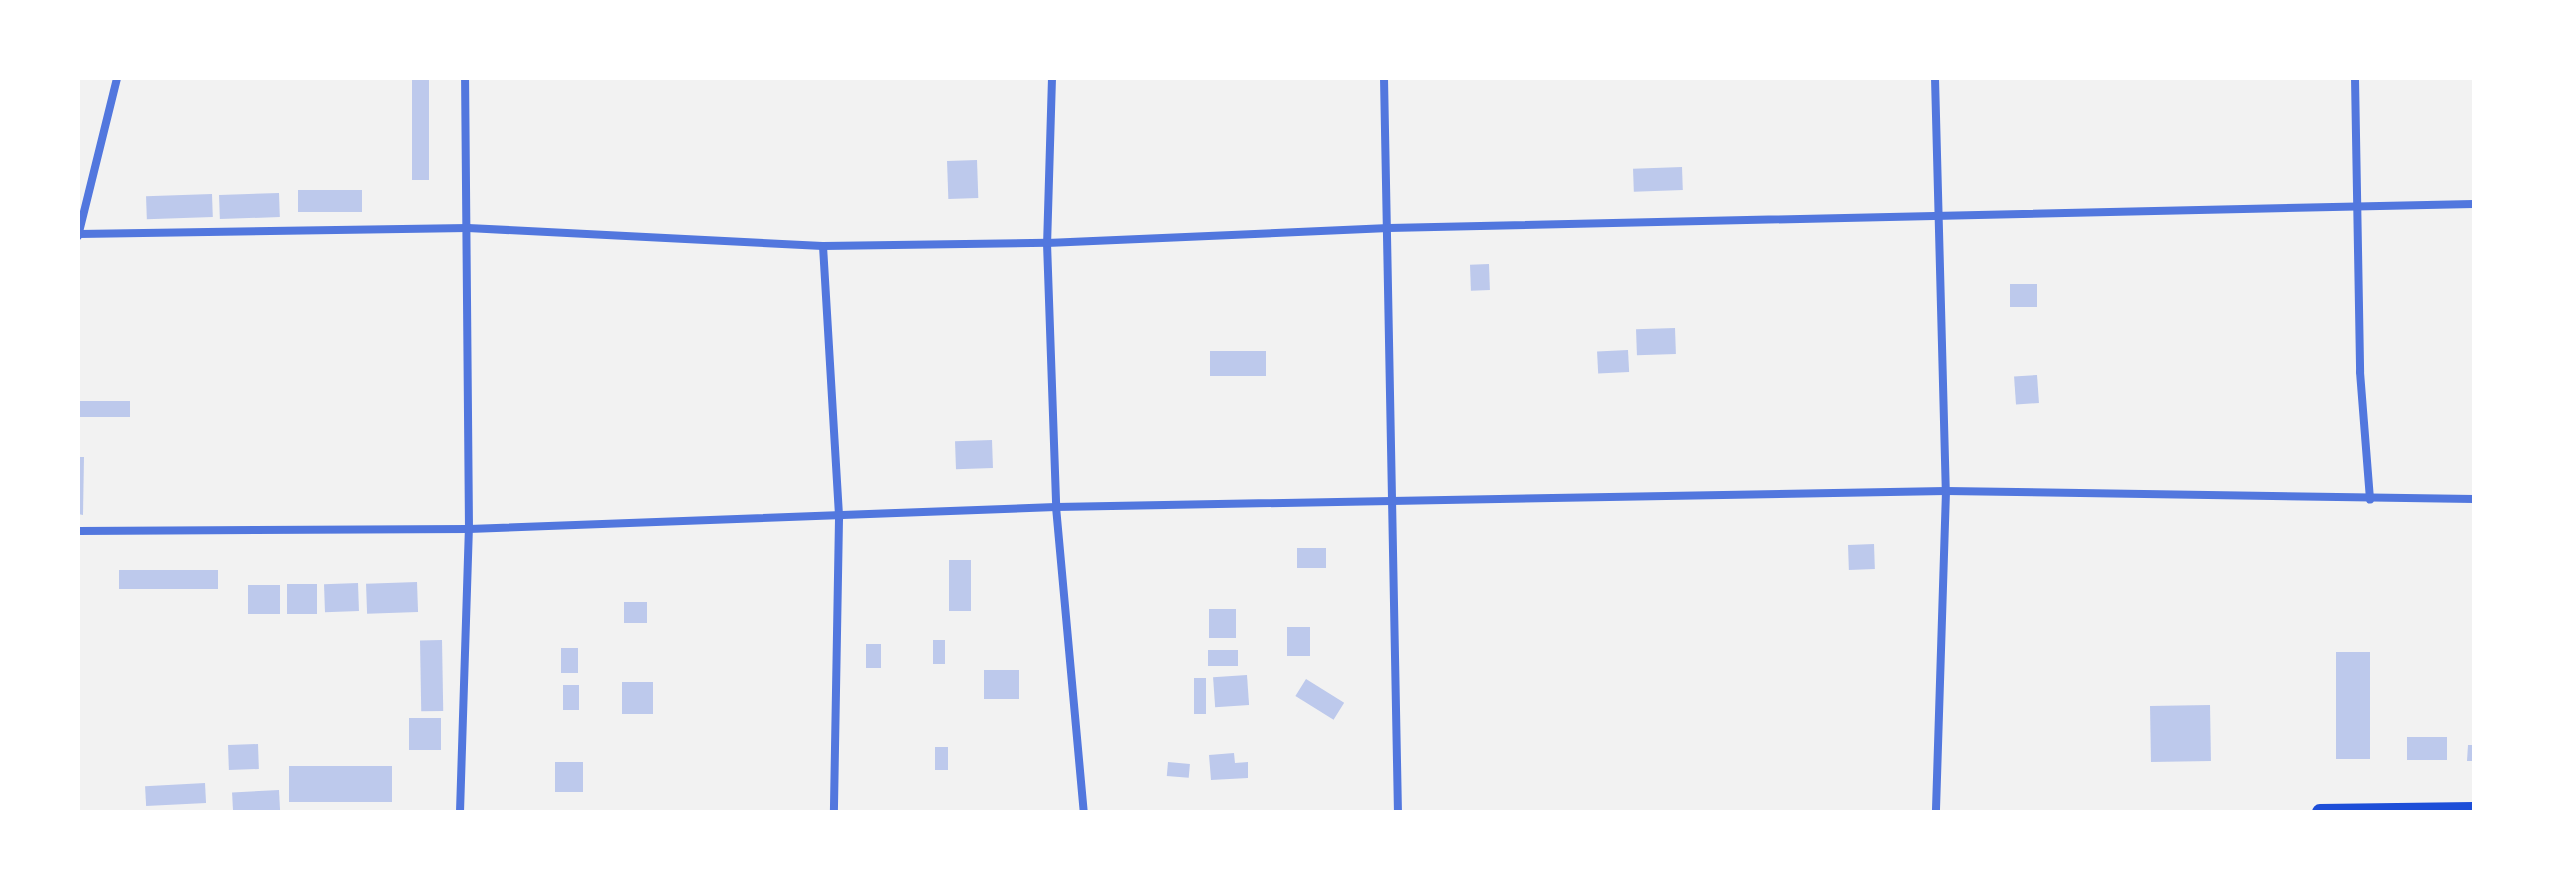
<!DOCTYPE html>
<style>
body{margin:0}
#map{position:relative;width:2552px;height:890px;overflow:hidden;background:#f2f2f2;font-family:Signika,sans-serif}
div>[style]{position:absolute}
.building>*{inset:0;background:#bdc9ec;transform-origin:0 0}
.minor>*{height:8px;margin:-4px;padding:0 4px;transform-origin:4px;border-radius:4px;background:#5277de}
.trunk>*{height:16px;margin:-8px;padding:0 8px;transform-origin:8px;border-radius:8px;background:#1d4ed8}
span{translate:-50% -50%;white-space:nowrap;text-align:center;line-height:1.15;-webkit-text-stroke:6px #fff;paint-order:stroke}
.frame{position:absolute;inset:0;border:80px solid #fff;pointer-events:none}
</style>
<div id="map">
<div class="building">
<i style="left:412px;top:78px;width:17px;height:102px"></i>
<i style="left:977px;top:160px;width:38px;height:30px;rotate:88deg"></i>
<i style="left:1682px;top:167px;width:23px;height:49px;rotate:88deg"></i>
<i style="left:362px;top:190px;width:22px;height:64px;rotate:90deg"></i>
<i style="left:279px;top:193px;width:24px;height:60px;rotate:88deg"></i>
<i style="left:212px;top:194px;width:23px;height:66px;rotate:88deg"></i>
<i style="left:1489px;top:264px;width:26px;height:19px;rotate:88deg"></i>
<i style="left:2037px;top:284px;width:23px;height:27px;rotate:90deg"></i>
<i style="left:1675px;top:328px;width:26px;height:39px;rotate:88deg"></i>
<i style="left:1628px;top:350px;width:22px;height:31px;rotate:87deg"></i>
<i style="left:1210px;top:351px;width:56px;height:25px"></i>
<i style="left:2037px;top:375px;width:28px;height:23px;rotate:86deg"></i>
<i style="left:78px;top:401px;width:52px;height:16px"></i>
<i style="left:992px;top:440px;width:28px;height:37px;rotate:88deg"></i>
<i style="clip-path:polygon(78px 457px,84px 457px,83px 515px,78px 514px)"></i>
<i style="left:1874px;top:544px;width:25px;height:26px;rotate:88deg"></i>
<i style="left:1297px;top:548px;width:29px;height:20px"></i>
<i style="left:949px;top:560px;width:22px;height:51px"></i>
<i style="left:218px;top:570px;width:19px;height:99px;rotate:90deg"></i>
<i style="left:417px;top:582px;width:30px;height:51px;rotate:88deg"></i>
<i style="left:358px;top:583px;width:28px;height:34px;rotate:88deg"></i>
<i style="left:287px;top:584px;width:30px;height:30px"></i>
<i style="left:248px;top:585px;width:32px;height:29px"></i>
<i style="left:624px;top:602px;width:23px;height:21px"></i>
<i style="left:1209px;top:609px;width:27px;height:29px"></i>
<i style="left:1287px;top:627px;width:23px;height:29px"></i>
<i style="left:442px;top:640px;width:71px;height:22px;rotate:89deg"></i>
<i style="left:933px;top:640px;width:12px;height:24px"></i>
<i style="left:866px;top:644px;width:15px;height:24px"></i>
<i style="left:561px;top:648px;width:17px;height:25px"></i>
<i style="left:1208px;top:650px;width:30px;height:16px"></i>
<i style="left:2336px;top:652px;width:34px;height:107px"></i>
<i style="left:1019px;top:670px;width:29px;height:35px;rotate:90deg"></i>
<i style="left:1247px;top:675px;width:30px;height:34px;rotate:86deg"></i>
<i style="left:1194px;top:678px;width:12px;height:36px"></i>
<i style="left:1306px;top:679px;width:45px;height:20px;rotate:32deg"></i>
<i style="left:622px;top:682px;width:31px;height:32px"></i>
<i style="left:563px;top:685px;width:16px;height:25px"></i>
<i style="left:2210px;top:705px;width:56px;height:60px;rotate:89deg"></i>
<i style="left:409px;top:718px;width:32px;height:32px"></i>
<i style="left:2407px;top:737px;width:40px;height:23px"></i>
<i style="left:258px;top:744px;width:25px;height:30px;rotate:88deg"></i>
<i style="clip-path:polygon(2468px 745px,2474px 745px,2474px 761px,2467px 761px)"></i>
<i style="left:935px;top:747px;width:13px;height:23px"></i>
<i style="clip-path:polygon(1234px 753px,1235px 763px,1248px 762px,1248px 778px,1211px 780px,1209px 755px)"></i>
<i style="left:555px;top:762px;width:28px;height:30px"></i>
<i style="left:1168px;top:762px;width:22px;height:14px;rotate:5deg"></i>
<i style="left:392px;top:766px;width:36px;height:103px;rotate:90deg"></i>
<i style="left:205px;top:783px;width:20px;height:60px;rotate:87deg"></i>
<i style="left:279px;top:790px;width:22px;height:47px;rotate:87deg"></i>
</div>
<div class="minor">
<i style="left:1052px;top:78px;width:165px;rotate:91.7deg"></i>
<i style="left:1047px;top:243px;width:264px;rotate:88deg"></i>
<i style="left:1056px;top:507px;width:306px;rotate:84.8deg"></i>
<i style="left:1384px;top:78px;width:734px;rotate:88.91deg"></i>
<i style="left:1935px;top:78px;width:413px;rotate:88.5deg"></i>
<i style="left:1946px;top:491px;width:321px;rotate:91.8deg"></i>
<i style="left:2355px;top:78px;width:294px;rotate:89deg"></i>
<i style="left:2360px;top:372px;width:128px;rotate:85.5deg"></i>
<i style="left:79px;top:234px;width:389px;rotate:-0.9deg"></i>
<i style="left:468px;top:228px;width:355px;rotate:2.9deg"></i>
<i style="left:823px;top:246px;width:224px;rotate:-0.8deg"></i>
<i style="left:1047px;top:243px;width:342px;rotate:-2.5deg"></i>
<i style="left:1389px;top:228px;width:1085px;rotate:-1.27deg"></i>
<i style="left:78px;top:236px;width:163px;rotate:-76.1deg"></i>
<i style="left:823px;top:246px;width:273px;rotate:86.6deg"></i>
<i style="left:839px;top:519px;width:293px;rotate:91deg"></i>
<i style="left:78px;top:531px;width:391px;rotate:-0.3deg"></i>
<i style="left:469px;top:529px;width:587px;rotate:-2.15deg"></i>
<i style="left:1056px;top:507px;width:890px;rotate:-1.03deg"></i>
<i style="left:1946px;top:491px;width:528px;rotate:0.87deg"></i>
<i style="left:460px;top:812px;width:283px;rotate:-88.2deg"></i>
<i style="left:469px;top:529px;width:451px;rotate:-90.5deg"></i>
</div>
<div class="trunk">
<i style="left:2320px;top:812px;width:154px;rotate:-0.7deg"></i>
</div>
<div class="frame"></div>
</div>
